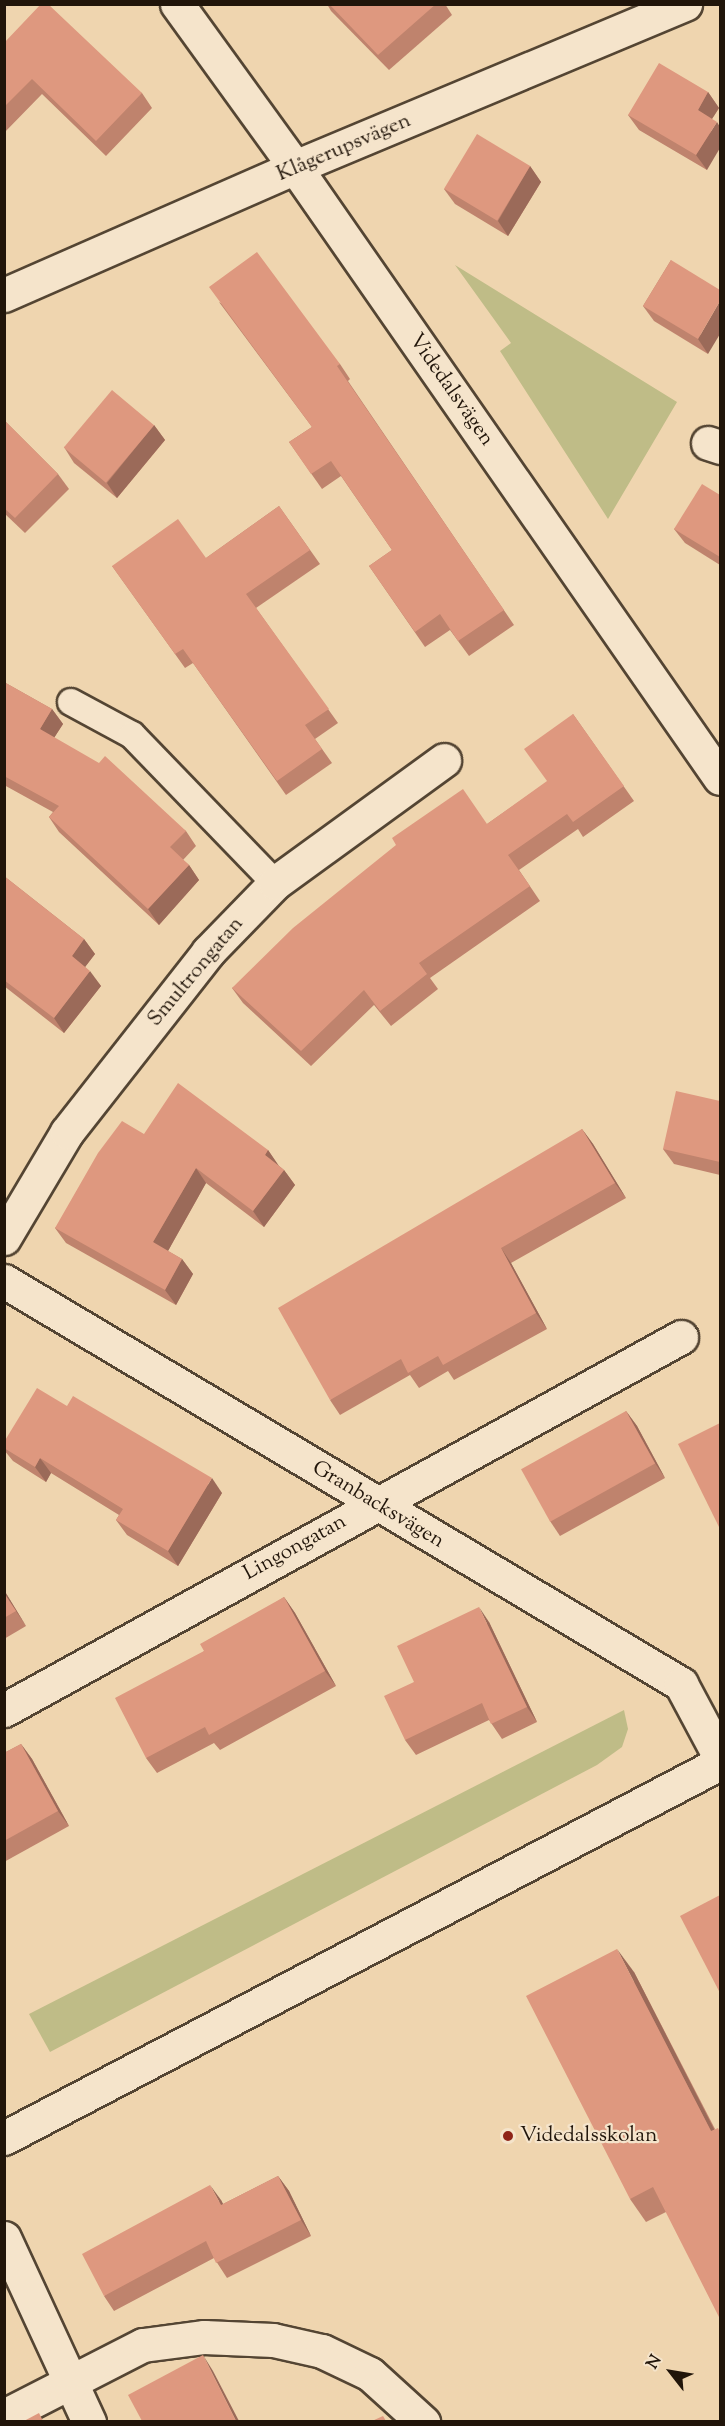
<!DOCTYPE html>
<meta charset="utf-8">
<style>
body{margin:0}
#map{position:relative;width:725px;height:2426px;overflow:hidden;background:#efd5af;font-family:"Sorts Mill Goudy",serif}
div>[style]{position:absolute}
.green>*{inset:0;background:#bfbc87}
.roads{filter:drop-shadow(2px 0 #544533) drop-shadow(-2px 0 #544533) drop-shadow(0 2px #544533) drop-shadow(0 -2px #544533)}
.lane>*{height:26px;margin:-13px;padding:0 13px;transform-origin:13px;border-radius:13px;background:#f5e4cb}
.street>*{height:33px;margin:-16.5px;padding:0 16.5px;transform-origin:16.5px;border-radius:16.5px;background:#f5e4cb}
.secondary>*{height:33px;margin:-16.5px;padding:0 16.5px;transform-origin:16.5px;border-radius:16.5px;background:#f5e4cb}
.wall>*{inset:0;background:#bf836d}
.shaded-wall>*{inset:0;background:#9b6a59}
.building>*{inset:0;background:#de987f;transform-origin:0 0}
.dots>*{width:16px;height:16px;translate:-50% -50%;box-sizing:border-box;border:3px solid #f5e4cb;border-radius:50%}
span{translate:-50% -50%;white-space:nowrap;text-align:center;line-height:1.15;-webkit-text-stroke:4.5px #f5e4cb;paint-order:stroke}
.street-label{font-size:21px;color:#21150a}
.poi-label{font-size:21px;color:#21150a}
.left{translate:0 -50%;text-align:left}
.frame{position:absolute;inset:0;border:6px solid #21150a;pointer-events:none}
.north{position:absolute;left:641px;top:2342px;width:60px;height:60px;-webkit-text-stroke:4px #f5e4cb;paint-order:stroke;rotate:301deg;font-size:16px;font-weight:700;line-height:24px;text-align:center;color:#21150a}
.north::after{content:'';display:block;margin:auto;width:21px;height:27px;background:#21150a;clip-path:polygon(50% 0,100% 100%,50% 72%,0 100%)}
</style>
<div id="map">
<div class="green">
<i style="clip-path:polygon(455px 265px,677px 402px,608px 519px,500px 351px,511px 343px)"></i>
<i style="clip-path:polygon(624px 1710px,628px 1729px,622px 1747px,597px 1765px,50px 2052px,29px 2014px)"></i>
</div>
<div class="roads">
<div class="lane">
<i style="left:71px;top:702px;width:69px;rotate:28.4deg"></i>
<i style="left:132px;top:735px;width:206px;rotate:46deg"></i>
</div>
<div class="street">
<i style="left:4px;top:295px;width:318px;rotate:-23.7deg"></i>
<i style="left:708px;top:443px;width:13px;rotate:18deg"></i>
<i style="left:4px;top:1238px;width:123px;rotate:-59.3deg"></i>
<i style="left:67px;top:1132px;width:229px;rotate:-51.9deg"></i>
<i style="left:208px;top:952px;width:96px;rotate:-45.8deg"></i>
<i style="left:275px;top:883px;width:209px;rotate:-36deg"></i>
<i style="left:4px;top:1281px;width:788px;rotate:30.76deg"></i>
<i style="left:681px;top:1684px;width:83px;rotate:61.9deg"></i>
<i style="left:4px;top:1710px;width:773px;rotate:-28.85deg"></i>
<i style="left:4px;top:2238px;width:203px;rotate:65.2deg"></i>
<i style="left:4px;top:2416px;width:156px;rotate:-27.1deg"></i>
<i style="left:143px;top:2345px;width:62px;rotate:-7.5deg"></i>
<i style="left:204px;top:2337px;width:69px;rotate:2.5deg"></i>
<i style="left:273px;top:2340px;width:50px;rotate:12.7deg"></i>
<i style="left:322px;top:2351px;width:53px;rotate:25.6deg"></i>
<i style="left:370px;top:2374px;width:72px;rotate:42.2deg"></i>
</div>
<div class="secondary">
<i style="left:177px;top:4px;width:201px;rotate:54.1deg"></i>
<i style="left:295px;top:167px;width:744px;rotate:55.18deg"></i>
<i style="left:295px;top:167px;width:423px;rotate:-22.7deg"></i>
<i style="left:4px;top:2138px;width:808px;rotate:-27.64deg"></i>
</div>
</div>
<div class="wall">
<i style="clip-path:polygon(327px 4px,445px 4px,452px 15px,389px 70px,331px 11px)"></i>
<i style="clip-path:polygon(4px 43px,142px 93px,152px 108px,106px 156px,42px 94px,4px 133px)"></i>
<i style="clip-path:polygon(708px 92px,719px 108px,712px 119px,707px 170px,639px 130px,628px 115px)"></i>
<i style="clip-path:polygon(530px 166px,541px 182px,508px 236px,455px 204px,444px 189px)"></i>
<i style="clip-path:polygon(671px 260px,708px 354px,654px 321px,643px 306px)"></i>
<i style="clip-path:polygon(219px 302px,340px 364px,350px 379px,348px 381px,514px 625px,469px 656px,450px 630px,425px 647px,369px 566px,392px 550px,341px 476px,322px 489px,289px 442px,312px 427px)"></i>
<i style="clip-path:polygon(4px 420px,58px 474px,69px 489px,25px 533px,4px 513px)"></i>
<i style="clip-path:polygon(154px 425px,165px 440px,117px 498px,74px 463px,64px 447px)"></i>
<i style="clip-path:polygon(720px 495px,720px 565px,685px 543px,674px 529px)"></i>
<i style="clip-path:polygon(279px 506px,320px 564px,256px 608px,338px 723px,315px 739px,332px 763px,286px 795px,193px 663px,185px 668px,112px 566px,206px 558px)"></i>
<i style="clip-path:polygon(4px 682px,52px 709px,63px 724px,54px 738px,186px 831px,196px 846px,183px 860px,189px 865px,199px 880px,159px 925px,59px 832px,49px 817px,53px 812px,4px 785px)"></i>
<i style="clip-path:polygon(573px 714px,634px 801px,583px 837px,578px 829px,519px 870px,540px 901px,430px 978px,438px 989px,391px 1026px,374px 1005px,311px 1066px,243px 1003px,232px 988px,487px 824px,547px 782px)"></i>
<i style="clip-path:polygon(4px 876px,84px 939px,95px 954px,85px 967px,101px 986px,64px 1033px,4px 986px)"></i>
<i style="clip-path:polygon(720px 1101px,720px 1175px,674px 1164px,663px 1149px)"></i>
<i style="clip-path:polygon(582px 1129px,593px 1144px,626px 1198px,511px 1263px,547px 1329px,454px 1380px,448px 1371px,419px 1388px,410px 1375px,340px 1415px,330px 1400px)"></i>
<i style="clip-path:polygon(144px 1134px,268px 1150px,278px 1165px,284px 1170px,295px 1185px,264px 1227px,206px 1183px,168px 1251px,182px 1259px,193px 1274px,176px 1305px,66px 1243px,55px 1228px)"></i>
<i style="clip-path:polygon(67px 1406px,222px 1493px,178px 1566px,127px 1535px,116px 1520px,119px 1515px,51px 1473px,46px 1482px,13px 1461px,4px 1450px,4px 1442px)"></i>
<i style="clip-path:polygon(626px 1411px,637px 1426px,665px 1478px,560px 1536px,550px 1521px)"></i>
<i style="clip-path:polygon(4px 1590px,26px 1626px,4px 1639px)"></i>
<i style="clip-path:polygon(284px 1597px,295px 1613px,336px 1686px,220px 1750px,214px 1743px,157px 1773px,146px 1758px,204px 1651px)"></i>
<i style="clip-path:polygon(489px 1622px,537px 1722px,502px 1739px,489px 1720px,416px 1755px,405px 1740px,414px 1682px)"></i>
<i style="clip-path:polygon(21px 1744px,32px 1759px,69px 1826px,4px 1862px,4px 1753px)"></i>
<i style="clip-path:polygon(634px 1972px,715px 2129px,666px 2212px,646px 2222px,630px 2199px)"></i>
<i style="clip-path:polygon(278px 2176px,289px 2191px,311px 2236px,227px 2278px,214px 2258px,114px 2311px,104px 2296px,221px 2200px,223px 2204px)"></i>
</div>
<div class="shaded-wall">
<i style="clip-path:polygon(708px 92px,719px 108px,708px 125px,698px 110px)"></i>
<i style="clip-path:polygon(717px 122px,720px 127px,720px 148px,707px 170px,696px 155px)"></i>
<i style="clip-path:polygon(530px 166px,541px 182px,508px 236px,498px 221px)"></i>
<i style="clip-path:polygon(720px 301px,720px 334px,708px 354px,698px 339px)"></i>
<i style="clip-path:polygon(154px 425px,165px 440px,117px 498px,107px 483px)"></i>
<i style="clip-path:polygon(52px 709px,63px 724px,50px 744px,40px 729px)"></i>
<i style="clip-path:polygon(189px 865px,199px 880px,159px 925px,148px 909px)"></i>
<i style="clip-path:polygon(84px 939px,95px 954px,82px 971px,72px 956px)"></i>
<i style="clip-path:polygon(90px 971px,101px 986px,64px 1033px,54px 1018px)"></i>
<i style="clip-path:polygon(582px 1129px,593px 1144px,626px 1198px,615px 1183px)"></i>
<i style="clip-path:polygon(268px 1150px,279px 1166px,265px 1155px)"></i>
<i style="clip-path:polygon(196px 1168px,206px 1183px,164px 1258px,153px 1242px)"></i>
<i style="clip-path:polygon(284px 1170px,295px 1185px,264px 1227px,253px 1211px)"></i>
<i style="clip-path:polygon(501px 1248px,511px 1263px,547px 1329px,536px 1313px)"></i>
<i style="clip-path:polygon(182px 1259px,193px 1274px,176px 1305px,165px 1290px)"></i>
<i style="clip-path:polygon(626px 1411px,637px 1426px,665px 1478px,655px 1463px)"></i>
<i style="clip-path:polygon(40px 1458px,51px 1473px,46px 1482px,35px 1467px)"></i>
<i style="clip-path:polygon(212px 1478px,222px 1493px,178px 1566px,168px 1551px)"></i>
<i style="clip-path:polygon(4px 1590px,26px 1626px,4px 1593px)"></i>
<i style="clip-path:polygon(284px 1597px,295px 1613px,336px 1686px,325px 1671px)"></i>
<i style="clip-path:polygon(479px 1607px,489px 1622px,537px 1722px,527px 1707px)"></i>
<i style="clip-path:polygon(21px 1744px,32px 1759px,69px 1826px,58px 1811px)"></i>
<i style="clip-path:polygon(617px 1949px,634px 1972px,720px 2141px,711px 2131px)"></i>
<i style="clip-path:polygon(278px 2176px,289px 2191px,311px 2236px,301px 2220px)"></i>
<i style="clip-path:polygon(210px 2185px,221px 2200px,231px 2220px,221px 2205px)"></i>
<i style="clip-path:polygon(203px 2355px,213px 2371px,239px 2421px,236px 2421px)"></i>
</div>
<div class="building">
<i style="clip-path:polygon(41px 4px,48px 4px,142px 93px,96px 141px,32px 79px,4px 107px,4px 43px)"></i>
<i style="clip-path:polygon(329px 4px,436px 4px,378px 55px)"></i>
<i style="clip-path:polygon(659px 63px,708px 92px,698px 110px,717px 122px,696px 155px,628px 115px)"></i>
<i style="left:477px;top:134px;width:62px;height:64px;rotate:31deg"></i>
<i style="clip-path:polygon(257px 252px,340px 364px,337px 366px,504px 610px,458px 641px,440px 614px,415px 632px,369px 566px,392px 550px,331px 461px,311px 474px,289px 442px,312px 427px,209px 287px)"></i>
<i style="clip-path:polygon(671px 260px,720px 290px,720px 301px,698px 339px,643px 306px)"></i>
<i style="left:112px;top:390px;width:55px;height:75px;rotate:40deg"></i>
<i style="clip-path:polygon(4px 420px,58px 474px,15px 518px,4px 508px)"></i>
<i style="clip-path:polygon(702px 484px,720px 495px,720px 557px,674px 529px)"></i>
<i style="clip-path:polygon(279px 506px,310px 550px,246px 594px,329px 709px,305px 725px,322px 749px,277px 781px,183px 649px,175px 654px,112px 566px,178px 519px,206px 558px)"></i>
<i style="clip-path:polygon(4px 682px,52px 709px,40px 729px,99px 763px,105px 756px,186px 831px,170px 847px,189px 865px,148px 909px,49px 817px,59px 806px,4px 776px)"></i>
<i style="clip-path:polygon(573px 714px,624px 786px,573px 822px,567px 814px,508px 855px,530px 886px,419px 963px,427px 974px,380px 1011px,364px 990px,301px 1051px,232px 988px,293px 928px,396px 845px,392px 838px,463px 789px,487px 824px,547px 781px,524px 749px)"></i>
<i style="clip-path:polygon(4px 876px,84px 939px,72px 956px,90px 971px,54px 1018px,4px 980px)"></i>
<i style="clip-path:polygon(178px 1083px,268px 1150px,265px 1155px,284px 1170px,253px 1211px,196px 1168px,153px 1242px,182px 1259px,165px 1290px,55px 1228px,98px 1153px,122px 1121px,144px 1134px)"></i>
<i style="clip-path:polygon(676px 1091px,720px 1101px,720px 1162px,663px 1149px)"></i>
<i style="clip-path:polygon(582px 1129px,615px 1183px,501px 1248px,536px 1313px,443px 1365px,438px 1356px,408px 1373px,401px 1359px,330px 1400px,278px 1308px)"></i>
<i style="clip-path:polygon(37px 1388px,67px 1406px,73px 1396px,212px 1478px,168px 1551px,116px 1520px,123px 1509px,40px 1458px,35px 1467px,4px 1448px,4px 1442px)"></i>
<i style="left:626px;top:1411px;width:60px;height:120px;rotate:61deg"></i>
<i style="clip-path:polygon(720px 1423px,720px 1529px,678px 1444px)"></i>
<i style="clip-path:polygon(4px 1593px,16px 1611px,4px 1618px)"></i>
<i style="clip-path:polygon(284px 1597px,325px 1671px,209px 1735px,205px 1727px,146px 1758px,115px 1698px,204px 1651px,200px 1644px)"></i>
<i style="clip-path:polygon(479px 1607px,527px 1707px,491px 1724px,482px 1703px,405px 1740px,384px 1696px,414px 1682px,397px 1646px)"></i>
<i style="clip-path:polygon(21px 1744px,58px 1811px,4px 1841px,4px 1753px)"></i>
<i style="clip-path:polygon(720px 1895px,720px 1993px,680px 1916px)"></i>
<i style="clip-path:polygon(617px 1949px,711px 2131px,718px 2128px,720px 2132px,720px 2319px,653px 2187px,630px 2199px,526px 1996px)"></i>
<i style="clip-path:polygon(278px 2176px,301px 2220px,216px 2263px,206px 2241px,104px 2296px,82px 2254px,210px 2185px,221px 2205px)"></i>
<i style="clip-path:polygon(203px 2355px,236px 2421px,142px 2421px,128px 2395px)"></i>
<i style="clip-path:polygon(39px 2413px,43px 2421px,24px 2421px)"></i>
<i style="clip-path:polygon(383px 2416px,386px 2421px,372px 2421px)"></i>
</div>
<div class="dots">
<i style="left:508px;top:2136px;background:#8f2418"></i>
</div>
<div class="street-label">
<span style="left:344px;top:148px;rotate:-23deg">Klågerupsvägen</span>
<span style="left:451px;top:390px;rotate:55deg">Videdalsvägen</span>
<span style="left:196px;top:972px;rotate:-50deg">Smultrongatan</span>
<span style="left:378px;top:1505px;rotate:31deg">Granbacksvägen</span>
<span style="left:295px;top:1548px;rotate:-29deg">Lingongatan</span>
</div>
<div class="poi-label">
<span class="left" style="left:520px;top:2136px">Videdalsskolan</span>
</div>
<div class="frame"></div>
<div class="north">N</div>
</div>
